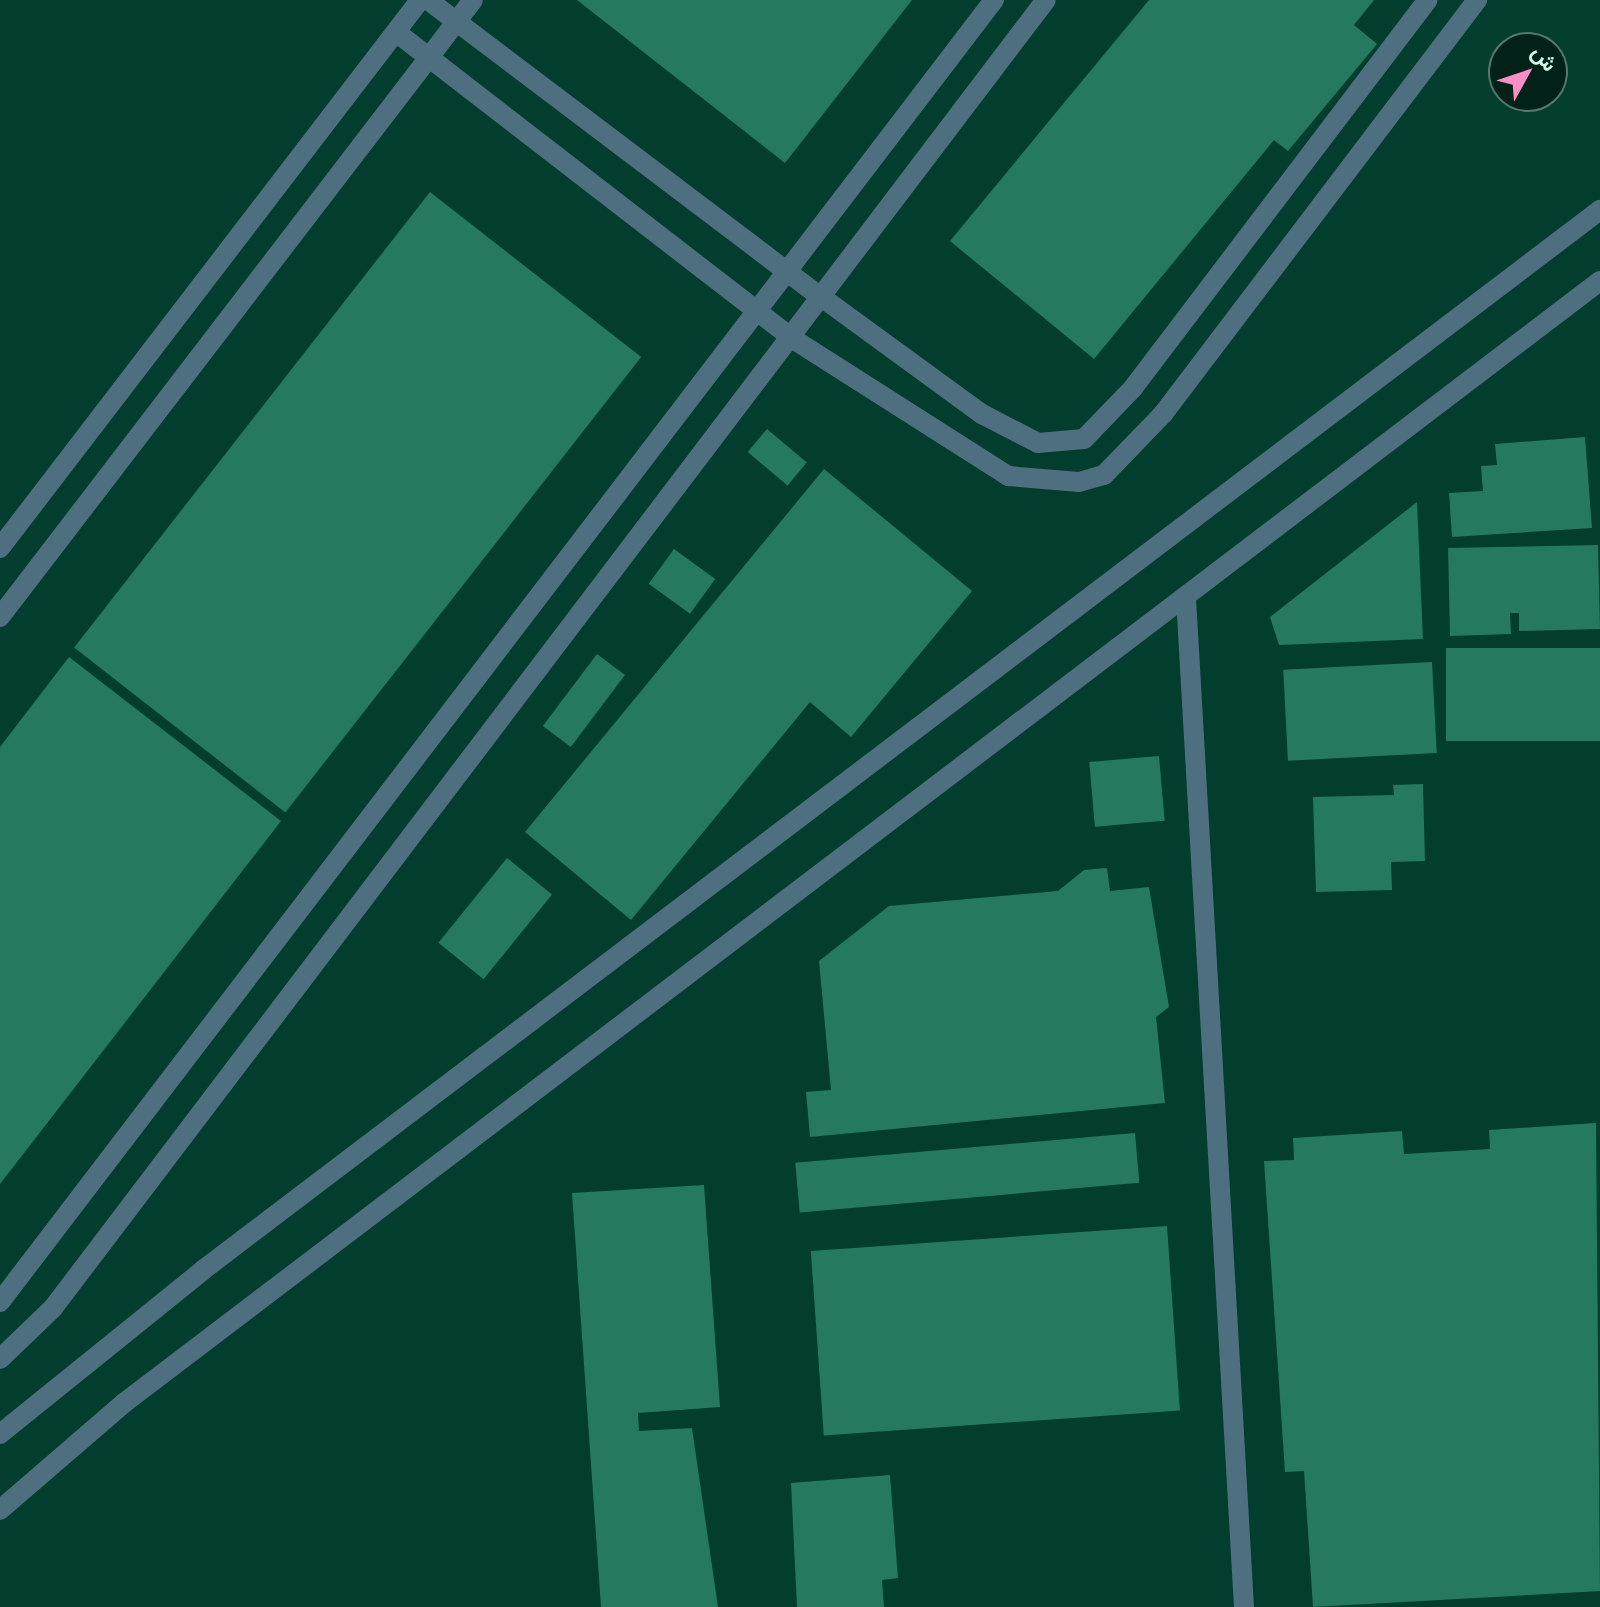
<!DOCTYPE html>
<meta charset="utf-8">
<style>
body{margin:0}
#map{position:relative;width:1600px;height:1607px;overflow:hidden;background:#033d2e;font-family:"Asap Condensed",Vazirmatn,sans-serif}
div>[style]{position:absolute}
.building>*{inset:0;background:#257961;transform-origin:0 0}
.minor>*{height:20px;margin:-10px;padding:0 10px;transform-origin:10px;border-radius:10px;background:#4e6f7f}
span{translate:-50% -50%;white-space:nowrap;text-align:center;line-height:1.15;-webkit-text-stroke:6px #022118;paint-order:stroke}
.north{position:absolute;left:1488px;top:32px;width:80px;height:80px;box-sizing:border-box;background:#022118;border:2px solid #54796c;border-radius:50%;rotate:50deg;font-size:22px;font-weight:700;line-height:32px;text-align:center;color:#cffceb}
.north::after{content:'';display:block;margin:auto;width:28px;height:36px;background:#fb8fc4;clip-path:polygon(50% 0,100% 100%,50% 72%,0 100%)}
</style>
<div id="map">
<div class="building">
<i style="clip-path:polygon(577px 0,912px 0,785px 163px)"></i>
<i style="clip-path:polygon(1149px 0,1374px 0,1354px 25px,1377px 44px,1288px 151px,1274px 140px,1094px 359px,950px 241px)"></i>
<i style="left:430px;top:192px;width:268px;height:578px;rotate:38deg"></i>
<i style="left:767px;top:429px;width:52px;height:30px;rotate:40deg"></i>
<i style="clip-path:polygon(1585px 437px,1592px 528px,1452px 537px,1449px 493px,1483px 491px,1481px 466px,1497px 465px,1495px 444px)"></i>
<i style="clip-path:polygon(824px 469px,972px 591px,851px 737px,810px 702px,631px 920px,525px 832px)"></i>
<i style="clip-path:polygon(1417px 502px,1423px 639px,1279px 645px,1270px 617px)"></i>
<i style="clip-path:polygon(1598px 545px,1600px 629px,1519px 631px,1519px 613px,1510px 613px,1511px 634px,1450px 636px,1448px 548px)"></i>
<i style="left:674px;top:549px;width:51px;height:43px;rotate:36deg"></i>
<i style="left:1600px;top:648px;width:93px;height:154px;rotate:90deg"></i>
<i style="left:597px;top:654px;width:35px;height:90px;rotate:37deg"></i>
<i style="clip-path:polygon(69px 657px,281px 821px,0 1184px,0 747px)"></i>
<i style="left:1432px;top:662px;width:91px;height:149px;rotate:87deg"></i>
<i style="left:1159px;top:756px;width:65px;height:70px;rotate:85deg"></i>
<i style="clip-path:polygon(1423px 784px,1425px 861px,1391px 862px,1392px 890px,1316px 892px,1313px 797px,1394px 795px,1393px 785px)"></i>
<i style="left:507px;top:858px;width:58px;height:109px;rotate:39deg"></i>
<i style="clip-path:polygon(1107px 868px,1110px 891px,1149px 887px,1169px 1007px,1156px 1017px,1165px 1103px,810px 1137px,806px 1092px,831px 1090px,819px 961px,889px 906px,1058px 891px,1084px 870px)"></i>
<i style="clip-path:polygon(1596px 1123px,1600px 1591px,1313px 1607px,1304px 1471px,1285px 1472px,1264px 1161px,1294px 1160px,1293px 1138px,1402px 1131px,1404px 1154px,1490px 1149px,1489px 1130px)"></i>
<i style="left:1135px;top:1133px;width:50px;height:341px;rotate:85deg"></i>
<i style="clip-path:polygon(704px 1185px,720px 1407px,638px 1413px,639px 1431px,692px 1428px,718px 1607px,601px 1607px,572px 1193px)"></i>
<i style="left:1167px;top:1226px;width:185px;height:357px;rotate:86deg"></i>
<i style="clip-path:polygon(890px 1475px,898px 1578px,882px 1580px,884px 1607px,797px 1607px,791px 1483px)"></i>
</div>
<div class="minor">
<i style="left:428px;top:0;width:491px;rotate:37.1deg"></i>
<i style="left:820px;top:296px;width:200px;rotate:36.1deg"></i>
<i style="left:982px;top:414px;width:63px;rotate:27.4deg"></i>
<i style="left:1038px;top:443px;width:46px;rotate:-5deg"></i>
<i style="left:1084px;top:439px;width:71px;rotate:-46.1deg"></i>
<i style="left:1133px;top:388px;width:487px;rotate:-52.8deg"></i>
<i style="left:396px;top:32px;width:498px;rotate:37.7deg"></i>
<i style="left:790px;top:337px;width:259px;rotate:32.5deg"></i>
<i style="left:1008px;top:476px;width:71px;rotate:4.8deg"></i>
<i style="left:1079px;top:482px;width:26px;rotate:-16deg"></i>
<i style="left:1104px;top:475px;width:85px;rotate:-46deg"></i>
<i style="left:1163px;top:414px;width:520px;rotate:-52.82deg"></i>
<i style="left:0;top:548px;width:690px;rotate:-52.53deg"></i>
<i style="left:1186px;top:598px;width:1011px;rotate:86.71deg"></i>
<i style="left:0;top:617px;width:777px;rotate:-52.53deg"></i>
<i style="left:0;top:1302px;width:1638px;rotate:-52.64deg"></i>
<i style="left:0;top:1359px;width:74px;rotate:-43.9deg"></i>
<i style="left:53px;top:1308px;width:1642px;rotate:-52.8deg"></i>
<i style="left:0;top:1434px;width:261px;rotate:-38.9deg"></i>
<i style="left:203px;top:1270px;width:1754px;rotate:-37.19deg"></i>
<i style="left:0;top:1510px;width:164px;rotate:-40.8deg"></i>
<i style="left:124px;top:1403px;width:1854px;rotate:-37.24deg"></i>
</div>
<div class="north">ش</div>
</div>
